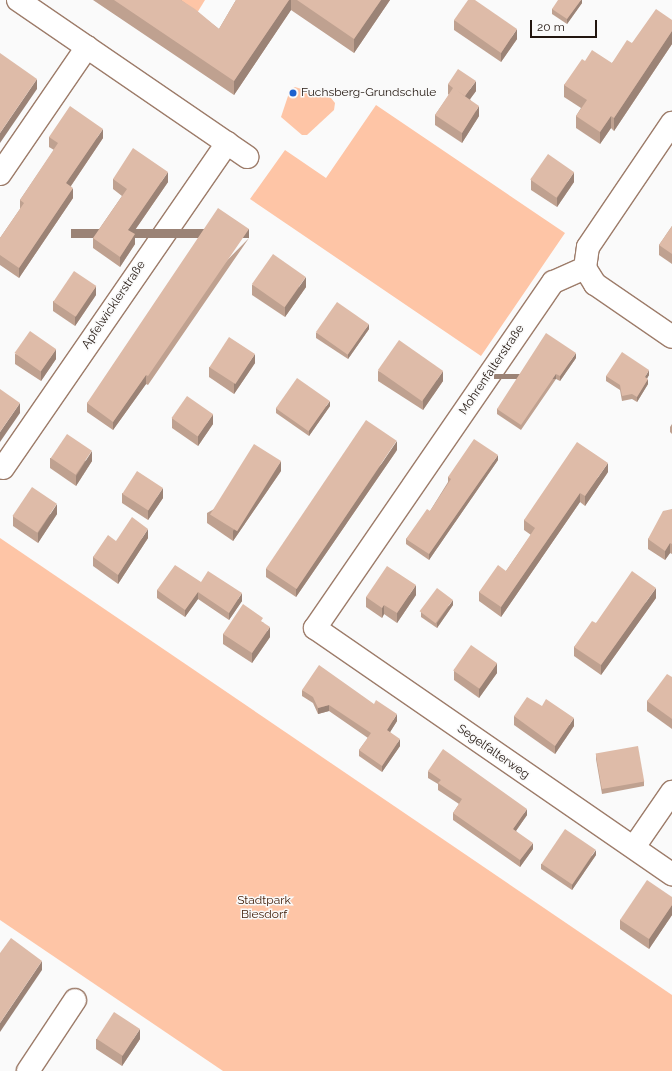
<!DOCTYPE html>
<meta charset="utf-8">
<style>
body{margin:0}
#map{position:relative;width:672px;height:1071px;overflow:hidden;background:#fafafa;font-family:Raleway,sans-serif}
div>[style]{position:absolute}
.green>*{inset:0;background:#fec5a6}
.roads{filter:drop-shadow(1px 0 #9d7c6a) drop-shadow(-1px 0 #9d7c6a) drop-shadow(0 1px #9d7c6a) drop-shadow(0 -1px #9d7c6a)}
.street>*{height:22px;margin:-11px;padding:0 11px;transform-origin:11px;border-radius:11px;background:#fff}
.wall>*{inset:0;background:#bfa190}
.shaded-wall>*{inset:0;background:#9b8376;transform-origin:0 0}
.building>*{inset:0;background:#debba8;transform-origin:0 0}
.dots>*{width:11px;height:11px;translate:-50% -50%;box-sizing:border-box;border:2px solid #fafafa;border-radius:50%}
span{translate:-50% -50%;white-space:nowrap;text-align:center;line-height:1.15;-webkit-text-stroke:3px #fafafa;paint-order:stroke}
.poi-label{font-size:12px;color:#22160f}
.left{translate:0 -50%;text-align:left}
.street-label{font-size:12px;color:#22160f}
.park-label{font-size:12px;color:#43210c}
.scale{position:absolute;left:530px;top:20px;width:67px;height:18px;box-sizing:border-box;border:2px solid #22160f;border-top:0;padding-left:5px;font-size:12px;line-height:14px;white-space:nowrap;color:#22160f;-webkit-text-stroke:3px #fafafa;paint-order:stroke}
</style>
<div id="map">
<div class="green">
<i style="clip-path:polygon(178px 0,205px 0,197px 13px)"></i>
<i style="clip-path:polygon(295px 87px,331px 98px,335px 103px,334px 110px,307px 135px,302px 135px,281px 117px,290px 90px)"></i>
<i style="clip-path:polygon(376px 105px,565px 233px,481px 356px,250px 199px,285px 150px,326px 178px)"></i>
<i style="clip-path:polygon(0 538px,672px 995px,672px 1071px,223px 1071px,0 920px)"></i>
</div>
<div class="roads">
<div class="street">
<i style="left:18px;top:0;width:278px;rotate:34.4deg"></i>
<i style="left:0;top:174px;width:154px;rotate:-55.6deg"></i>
<i style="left:585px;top:268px;width:35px;rotate:156deg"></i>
<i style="left:553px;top:282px;width:420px;rotate:124.5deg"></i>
<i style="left:315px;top:628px;width:434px;rotate:34.6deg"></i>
<i style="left:585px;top:268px;width:21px;rotate:-82deg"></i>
<i style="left:588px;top:247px;width:150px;rotate:-55.9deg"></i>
<i style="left:585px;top:268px;width:19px;rotate:58deg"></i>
<i style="left:595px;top:284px;width:93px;rotate:34.5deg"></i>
<i style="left:3px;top:468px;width:395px;rotate:-55.4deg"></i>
<i style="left:634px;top:847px;width:67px;rotate:-55.4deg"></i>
<i style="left:28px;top:1071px;width:85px;rotate:-56.5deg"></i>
</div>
</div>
<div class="wall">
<i style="clip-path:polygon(93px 0,181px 0,219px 29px,236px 0,390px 0,354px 53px,291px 10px,234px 95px)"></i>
<i style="clip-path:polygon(582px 0,582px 3px,567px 24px,552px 14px,552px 9px)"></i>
<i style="clip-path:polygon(454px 20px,517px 39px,501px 62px,454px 30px)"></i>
<i style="clip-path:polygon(672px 20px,672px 44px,614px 131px,611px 128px,600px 144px,576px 128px,576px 116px,581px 108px,564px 97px,564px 85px,585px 61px,612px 63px,632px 43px)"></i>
<i style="clip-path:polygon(448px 84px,476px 91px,470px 99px,479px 116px,462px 143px,435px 125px,435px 115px,449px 95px,448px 94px)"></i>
<i style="clip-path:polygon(49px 137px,103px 138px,71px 186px,73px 198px,19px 278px,0 265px,0 238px,20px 209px,20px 200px,54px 150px,49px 147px)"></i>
<i style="clip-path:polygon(113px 179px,168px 182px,133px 233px,135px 244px,120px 267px,93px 248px,93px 238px,122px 196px,113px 189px)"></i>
<i style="clip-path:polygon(531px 180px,574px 182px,557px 207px,531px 190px)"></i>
<i style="clip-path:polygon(672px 226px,672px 264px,659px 255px,659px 245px)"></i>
<i style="clip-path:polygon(249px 238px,148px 385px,146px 384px,113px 430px,87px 412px,87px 403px)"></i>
<i style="clip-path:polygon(252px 285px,306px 287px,285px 317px,252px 295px)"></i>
<i style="clip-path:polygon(96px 295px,75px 326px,53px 311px,53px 301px)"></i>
<i style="clip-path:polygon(369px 329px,348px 359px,316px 338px,316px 333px)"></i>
<i style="clip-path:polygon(15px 354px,56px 359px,41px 381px,15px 364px)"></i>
<i style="clip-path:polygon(576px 358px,560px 381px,556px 379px,521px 430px,497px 414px,497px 409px)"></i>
<i style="clip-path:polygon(255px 363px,234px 394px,209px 377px,209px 367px)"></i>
<i style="clip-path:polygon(378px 371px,443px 381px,423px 410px,378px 381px)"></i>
<i style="clip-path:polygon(649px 375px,647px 378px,648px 384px,637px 402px,632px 399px,622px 401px,620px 390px,606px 381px,606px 376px)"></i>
<i style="clip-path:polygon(330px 406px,309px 436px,276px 413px,276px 408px)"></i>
<i style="clip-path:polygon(172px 418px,213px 424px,198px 446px,172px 428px)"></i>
<i style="clip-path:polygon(672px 424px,672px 434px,670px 432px,670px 427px)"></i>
<i style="clip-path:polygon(397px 450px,296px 597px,266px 577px,266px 569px)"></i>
<i style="clip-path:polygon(50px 458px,92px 461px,76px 486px,50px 468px)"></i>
<i style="clip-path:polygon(498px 460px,429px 560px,406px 544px,406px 539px,430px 511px,448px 482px,448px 477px)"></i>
<i style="clip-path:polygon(281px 471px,233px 541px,207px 523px,207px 513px)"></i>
<i style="clip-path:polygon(608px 472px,585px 506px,580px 502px,501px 617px,479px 601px,479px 592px,506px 571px,531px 535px,524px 530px,524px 520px)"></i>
<i style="clip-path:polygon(122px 493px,163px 498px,148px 520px,122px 503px)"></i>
<i style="clip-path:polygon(672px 509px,672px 554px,670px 553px,665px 560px,648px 549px,648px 539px)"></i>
<i style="clip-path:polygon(57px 514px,38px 543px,13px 526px,13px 516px)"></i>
<i style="clip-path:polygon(148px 538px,118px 584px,93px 566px,93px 557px,116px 541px)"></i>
<i style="clip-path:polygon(201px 582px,242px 601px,229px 620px,198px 599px,185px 617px,157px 598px,157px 590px)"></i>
<i style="clip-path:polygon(416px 595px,397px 623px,384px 614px,382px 618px,366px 607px,366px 597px)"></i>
<i style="clip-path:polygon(656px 598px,601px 675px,574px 656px,574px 647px,596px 623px)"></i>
<i style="clip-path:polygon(453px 605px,437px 628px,421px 617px,421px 612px)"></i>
<i style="clip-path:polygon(263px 622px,270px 637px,252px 663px,223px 644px,223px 634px)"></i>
<i style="clip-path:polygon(454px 671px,497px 673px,479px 698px,454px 680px)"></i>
<i style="clip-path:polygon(672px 677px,672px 729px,647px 711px,647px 701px)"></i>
<i style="clip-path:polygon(302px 690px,397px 721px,390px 732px,400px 746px,382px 772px,359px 756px,359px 750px,368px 738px,329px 711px,318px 714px,313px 703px,302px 696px)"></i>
<i style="clip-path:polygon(514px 716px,574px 726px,555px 754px,514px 725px)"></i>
<i style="clip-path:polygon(596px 754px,644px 781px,644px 786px,602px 794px,596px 759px)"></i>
<i style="clip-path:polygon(428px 771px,527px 815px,516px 831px,533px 849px,520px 867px,453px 820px,453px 813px,459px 804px,438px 790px,438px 784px,428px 778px)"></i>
<i style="clip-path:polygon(596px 855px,572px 890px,541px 869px,541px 864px)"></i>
<i style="clip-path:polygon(672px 897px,672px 915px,649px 949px,620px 929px,620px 920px)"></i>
<i style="clip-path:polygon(96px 1039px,140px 1039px,122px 1066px,96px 1049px)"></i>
</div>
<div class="shaded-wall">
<i style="clip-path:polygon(289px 0,291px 0,291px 10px,234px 95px,234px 81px)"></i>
<i style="clip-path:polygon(381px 0,390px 0,354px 53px,354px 39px)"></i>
<i style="clip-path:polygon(581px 0,582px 0,582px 3px,567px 24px,567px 19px)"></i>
<i style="clip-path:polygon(517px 29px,517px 39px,501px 62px,501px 53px)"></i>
<i style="clip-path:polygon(672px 31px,672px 44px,614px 131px,614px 118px)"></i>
<i style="clip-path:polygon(37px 79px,37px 89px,0 143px,0 133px)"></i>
<i style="clip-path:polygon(476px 81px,476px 91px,465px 106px,465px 96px)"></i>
<i style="clip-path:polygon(479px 106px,479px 116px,462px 143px,462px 133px)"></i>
<i style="clip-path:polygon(611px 116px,611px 128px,600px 144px,600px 132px)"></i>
<i style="clip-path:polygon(103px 129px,103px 138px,66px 193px,66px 183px)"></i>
<i style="clip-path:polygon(168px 172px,168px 182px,128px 240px,128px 230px)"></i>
<i style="clip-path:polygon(574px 172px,574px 182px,557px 207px,557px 198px)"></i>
<i style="clip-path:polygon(73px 188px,73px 198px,19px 278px,19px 268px)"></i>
<i style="left:249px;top:229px;width:9px;height:178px;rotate:90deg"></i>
<i style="clip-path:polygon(135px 234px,135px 244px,120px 267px,120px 257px)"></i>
<i style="clip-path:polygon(306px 277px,306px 287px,285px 317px,285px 307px)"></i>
<i style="clip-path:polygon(96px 286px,96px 295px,75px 326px,75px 316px)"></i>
<i style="clip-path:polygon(369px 324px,369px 329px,348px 359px,348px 354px)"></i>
<i style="clip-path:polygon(56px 349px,56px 359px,41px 381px,41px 371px)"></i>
<i style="clip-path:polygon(576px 353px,576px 358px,560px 381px,560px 376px)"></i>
<i style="clip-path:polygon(255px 354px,255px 363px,234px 394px,234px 384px)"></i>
<i style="clip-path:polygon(649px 370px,649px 375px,645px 382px,645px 377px)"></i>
<i style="clip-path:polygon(443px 371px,443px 381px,423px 410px,423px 400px)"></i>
<i style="left:556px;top:374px;width:5px;height:62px;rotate:90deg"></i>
<i style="clip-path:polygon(146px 375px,146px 384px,113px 430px,113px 422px)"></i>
<i style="clip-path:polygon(648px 379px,648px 384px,637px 402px,637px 397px)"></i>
<i style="clip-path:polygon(330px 401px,330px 406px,309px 436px,309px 430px)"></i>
<i style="clip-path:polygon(20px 403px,20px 413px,0 442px,0 432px)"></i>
<i style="clip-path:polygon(213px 414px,213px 424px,198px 446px,198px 436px)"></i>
<i style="clip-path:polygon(397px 441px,397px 450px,296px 597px,296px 589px)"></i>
<i style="clip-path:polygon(92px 451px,92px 461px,76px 486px,76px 476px)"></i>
<i style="clip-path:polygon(498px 455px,498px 460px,429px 560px,429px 554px)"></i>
<i style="clip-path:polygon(281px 461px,281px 471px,233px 541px,233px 531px)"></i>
<i style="clip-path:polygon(608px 463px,608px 472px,585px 506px,585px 496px)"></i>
<i style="clip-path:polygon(163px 488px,163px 498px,148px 520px,148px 510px)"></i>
<i style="clip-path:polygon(580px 493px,580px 502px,501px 617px,501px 607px)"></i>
<i style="clip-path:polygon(57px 504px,57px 514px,38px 543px,38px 533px)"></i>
<i style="clip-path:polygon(148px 529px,148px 538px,118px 584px,118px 575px)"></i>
<i style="clip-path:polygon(670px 543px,670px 553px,665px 560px,665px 551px)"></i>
<i style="clip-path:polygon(416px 585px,416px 595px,397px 623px,397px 613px)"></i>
<i style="clip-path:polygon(656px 588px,656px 598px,601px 675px,601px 665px)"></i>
<i style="clip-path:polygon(198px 592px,198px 599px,185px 617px,185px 610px)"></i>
<i style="clip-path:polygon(242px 593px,242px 601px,229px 620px,229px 613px)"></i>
<i style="clip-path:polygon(453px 600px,453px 605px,437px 628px,437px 623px)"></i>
<i style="clip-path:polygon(384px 605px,384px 614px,382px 618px,382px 608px)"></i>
<i style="clip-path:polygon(270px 627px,270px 637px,252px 663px,252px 653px)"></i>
<i style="clip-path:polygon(497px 663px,497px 673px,479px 698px,479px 688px)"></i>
<i style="clip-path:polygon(329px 705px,329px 711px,318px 714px,318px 708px)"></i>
<i style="clip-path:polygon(397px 714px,397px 721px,387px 737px,387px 730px)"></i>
<i style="clip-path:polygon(574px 718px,574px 726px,555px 754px,555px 746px)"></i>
<i style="clip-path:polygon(400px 739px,400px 746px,382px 772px,382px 766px)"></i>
<i style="clip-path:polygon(527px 809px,527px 815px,513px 835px,513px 829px)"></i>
<i style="clip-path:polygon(533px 843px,533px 849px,520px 867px,520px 860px)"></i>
<i style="clip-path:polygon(596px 850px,596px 855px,572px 890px,572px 885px)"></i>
<i style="clip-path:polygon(672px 905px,672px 915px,649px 949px,649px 939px)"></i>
<i style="clip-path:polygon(42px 961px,42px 970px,0 1032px,0 1023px)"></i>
<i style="clip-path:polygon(140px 1029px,140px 1039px,122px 1066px,122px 1056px)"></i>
</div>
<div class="building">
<i style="clip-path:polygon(114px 0,181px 0,195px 9px,219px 29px,236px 0,289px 0,234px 81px)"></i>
<i style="clip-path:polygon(297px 0,381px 0,354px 39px)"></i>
<i style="clip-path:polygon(468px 0,475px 0,517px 29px,501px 53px,454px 20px)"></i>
<i style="clip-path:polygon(558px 0,581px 0,567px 19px,552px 9px)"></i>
<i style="clip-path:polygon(656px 9px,672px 20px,672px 31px,614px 118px,611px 116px,600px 132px,576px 116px,587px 100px,564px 85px,582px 59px,585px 61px,592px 50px,612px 63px,627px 40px,632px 43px)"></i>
<i style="clip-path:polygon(0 53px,37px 79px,0 133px)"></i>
<i style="clip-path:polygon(458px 69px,476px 81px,465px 96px,456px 90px,479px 106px,462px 133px,435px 115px,453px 88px,448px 84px)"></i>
<i style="clip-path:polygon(70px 106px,103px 129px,66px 183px,73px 188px,19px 268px,0 255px,0 238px,24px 203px,20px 200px,58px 143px,49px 137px)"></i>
<i style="clip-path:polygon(133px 148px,168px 172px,128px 230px,135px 234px,120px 257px,93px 238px,127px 189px,113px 179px)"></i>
<i style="left:548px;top:154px;width:32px;height:31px;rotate:35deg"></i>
<i style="clip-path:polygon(218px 208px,249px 229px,148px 376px,146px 375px,113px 422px,87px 403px)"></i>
<i style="clip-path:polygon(672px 226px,672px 254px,659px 245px)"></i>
<i style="left:273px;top:254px;width:40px;height:37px;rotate:35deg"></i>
<i style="left:74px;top:271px;width:27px;height:37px;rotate:34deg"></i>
<i style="left:337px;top:302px;width:39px;height:37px;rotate:35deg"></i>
<i style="left:30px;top:331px;width:32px;height:27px;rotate:35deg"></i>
<i style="clip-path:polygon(546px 333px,576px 353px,560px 376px,556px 374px,521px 425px,497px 409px)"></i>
<i style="left:229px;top:337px;width:31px;height:36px;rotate:33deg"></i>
<i style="left:399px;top:340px;width:54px;height:37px;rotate:35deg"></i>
<i style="clip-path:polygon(622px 352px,649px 370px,645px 377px,648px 379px,637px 397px,632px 394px,622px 396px,620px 385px,606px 376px)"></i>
<i style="left:297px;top:378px;width:40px;height:37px;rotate:35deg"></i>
<i style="clip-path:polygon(0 389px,20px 403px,0 432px)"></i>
<i style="left:187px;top:396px;width:32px;height:27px;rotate:35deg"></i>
<i style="left:366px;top:420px;width:37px;height:179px;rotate:34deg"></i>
<i style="left:67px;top:434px;width:30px;height:29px;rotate:34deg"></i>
<i style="clip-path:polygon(474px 439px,498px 455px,429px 554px,406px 539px,427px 509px,430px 511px,451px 479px,448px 477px)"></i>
<i style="clip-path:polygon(577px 442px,608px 463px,585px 496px,580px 493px,501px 607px,479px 592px,498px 565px,506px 571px,535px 528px,524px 520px)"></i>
<i style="left:254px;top:444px;width:32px;height:83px;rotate:32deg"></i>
<i style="left:137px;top:471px;width:31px;height:27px;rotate:33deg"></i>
<i style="left:32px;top:487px;width:30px;height:35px;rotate:34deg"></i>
<i style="clip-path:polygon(672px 509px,672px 544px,670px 543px,665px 551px,648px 539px,663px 511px)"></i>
<i style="clip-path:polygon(132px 517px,148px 529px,118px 575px,93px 557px,108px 535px,116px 541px)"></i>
<i style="clip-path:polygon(175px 565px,201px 582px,208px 571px,242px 593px,229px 613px,198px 592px,185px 610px,157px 590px)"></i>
<i style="clip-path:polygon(387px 566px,416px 585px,397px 613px,384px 605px,382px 608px,366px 597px)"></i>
<i style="clip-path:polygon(632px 571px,656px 588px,601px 665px,574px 647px,592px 621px,596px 623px)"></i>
<i style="left:437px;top:588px;width:20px;height:29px;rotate:37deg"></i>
<i style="clip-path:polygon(243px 604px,263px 618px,261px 621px,270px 627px,252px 653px,223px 634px)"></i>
<i style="left:471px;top:645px;width:32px;height:31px;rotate:35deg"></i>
<i style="clip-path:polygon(319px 665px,374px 704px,376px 700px,397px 714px,387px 730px,400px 739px,382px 766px,359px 750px,371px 733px,329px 705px,318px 708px,313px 697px,302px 690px)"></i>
<i style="clip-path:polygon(667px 674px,672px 677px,672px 719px,647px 701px)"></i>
<i style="clip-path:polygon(527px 697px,542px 706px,546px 699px,574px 718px,555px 746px,514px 716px)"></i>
<i style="left:638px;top:746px;width:36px;height:43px;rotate:80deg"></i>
<i style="clip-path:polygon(443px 749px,527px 809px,513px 829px,533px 843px,520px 860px,453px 813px,462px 799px,438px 783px,441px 780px,428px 771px)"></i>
<i style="left:565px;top:829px;width:37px;height:42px;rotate:34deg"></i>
<i style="clip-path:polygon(647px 880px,672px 897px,672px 905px,649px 939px,620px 920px)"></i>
<i style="clip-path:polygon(11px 938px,42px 961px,0 1023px,0 953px)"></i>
<i style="left:114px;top:1012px;width:31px;height:32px;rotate:33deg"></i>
</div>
<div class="dots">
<i style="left:293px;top:93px;background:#1f62ce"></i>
</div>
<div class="poi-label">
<span class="left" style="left:301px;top:93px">Fuchsberg-Grundschule</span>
</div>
<div class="street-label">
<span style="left:114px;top:305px;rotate:-56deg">Apfelwicklerstraße</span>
<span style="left:492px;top:370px;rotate:-56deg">Mohrenfalterstraße</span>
<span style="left:493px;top:752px;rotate:35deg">Segelfalterweg</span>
</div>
<div class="park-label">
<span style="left:264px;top:908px">Stadtpark<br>Biesdorf</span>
</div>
<div class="scale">20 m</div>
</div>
